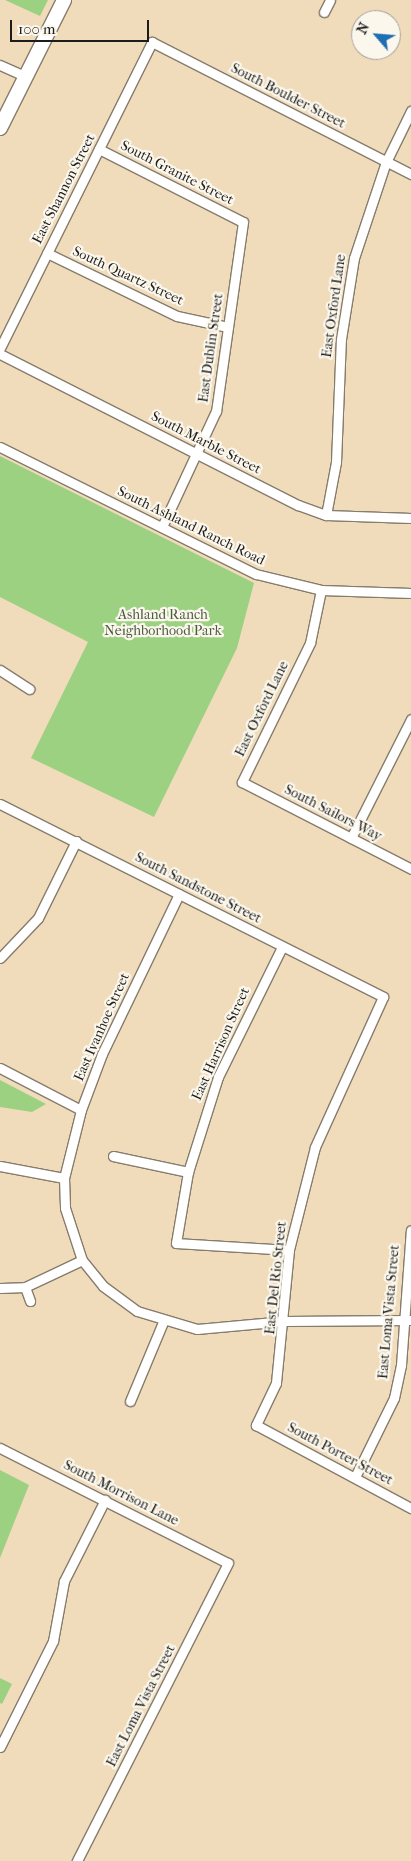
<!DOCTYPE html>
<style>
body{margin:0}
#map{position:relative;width:411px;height:1861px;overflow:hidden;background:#f0dbbb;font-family:"IM FELL French Canon",serif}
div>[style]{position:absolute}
.green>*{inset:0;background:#9cd182}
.roads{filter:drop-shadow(1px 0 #867c6c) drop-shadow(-1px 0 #867c6c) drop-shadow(0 1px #867c6c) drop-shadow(0 -1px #867c6c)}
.minor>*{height:9px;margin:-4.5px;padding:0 4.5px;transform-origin:4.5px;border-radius:4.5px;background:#fff}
.primary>*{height:14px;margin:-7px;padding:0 7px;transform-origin:7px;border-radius:7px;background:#fff}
span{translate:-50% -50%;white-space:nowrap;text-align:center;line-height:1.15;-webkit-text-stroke:4.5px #fbf7ec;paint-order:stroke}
.street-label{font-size:14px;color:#1c1c1c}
.park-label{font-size:14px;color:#495b40}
.north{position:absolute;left:351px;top:10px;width:50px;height:50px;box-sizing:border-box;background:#fbf7ec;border:1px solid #a29f99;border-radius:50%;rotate:297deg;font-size:14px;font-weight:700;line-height:20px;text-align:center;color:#1c1c1c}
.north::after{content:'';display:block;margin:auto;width:18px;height:22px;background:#1f6fb2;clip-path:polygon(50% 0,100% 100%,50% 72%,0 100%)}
.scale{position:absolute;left:10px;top:20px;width:139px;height:22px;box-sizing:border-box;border:2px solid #1c1c1c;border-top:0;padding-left:6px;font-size:15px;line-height:18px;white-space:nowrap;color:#1c1c1c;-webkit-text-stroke:4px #fbf7ec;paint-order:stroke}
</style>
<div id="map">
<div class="green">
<i style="clip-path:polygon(5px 0,48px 0,40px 16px)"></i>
<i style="clip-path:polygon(0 456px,254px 583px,237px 648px,154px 817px,31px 758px,88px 642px,0 597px)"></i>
<i style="clip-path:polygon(0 1080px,46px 1104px,32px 1112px,0 1107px)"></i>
<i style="clip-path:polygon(0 1470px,29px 1485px,0 1558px)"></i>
<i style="clip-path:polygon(0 1678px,12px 1684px,2px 1704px,0 1703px)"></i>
</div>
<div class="roads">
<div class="minor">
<i style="left:324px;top:12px;width:13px;rotate:-63deg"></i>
<i style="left:0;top:65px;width:27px;rotate:24deg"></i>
<i style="left:99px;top:149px;width:161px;rotate:26.9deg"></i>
<i style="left:243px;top:222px;width:191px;rotate:98.1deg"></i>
<i style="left:216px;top:411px;width:128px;rotate:115deg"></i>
<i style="left:47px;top:253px;width:144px;rotate:25.9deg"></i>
<i style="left:177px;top:316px;width:52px;rotate:12.2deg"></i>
<i style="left:0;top:348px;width:342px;rotate:-63.6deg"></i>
<i style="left:152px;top:42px;width:291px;rotate:27deg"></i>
<i style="left:0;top:354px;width:334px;rotate:26.9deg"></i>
<i style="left:298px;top:505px;width:30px;rotate:20deg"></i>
<i style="left:326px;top:515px;width:85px;rotate:2deg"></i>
<i style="left:0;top:447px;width:286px;rotate:26.4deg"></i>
<i style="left:256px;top:574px;width:67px;rotate:13.8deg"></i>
<i style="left:321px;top:590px;width:90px;rotate:1.9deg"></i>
<i style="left:326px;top:515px;width:54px;rotate:-79.3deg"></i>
<i style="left:336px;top:462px;width:123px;rotate:-87.7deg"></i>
<i style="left:341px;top:339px;width:82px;rotate:-80.9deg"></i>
<i style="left:354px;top:258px;width:101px;rotate:-71.6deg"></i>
<i style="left:386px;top:162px;width:57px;rotate:-63.9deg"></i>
<i style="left:321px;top:590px;width:54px;rotate:101.7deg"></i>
<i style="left:310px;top:643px;width:155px;rotate:116.1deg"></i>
<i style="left:242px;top:782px;width:190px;rotate:27.2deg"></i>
<i style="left:0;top:670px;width:35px;rotate:33deg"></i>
<i style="left:0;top:804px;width:429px;rotate:26.7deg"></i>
<i style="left:383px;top:997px;width:165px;rotate:114.4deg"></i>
<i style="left:315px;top:1147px;width:106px;rotate:104.2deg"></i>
<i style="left:289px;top:1250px;width:134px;rotate:95.6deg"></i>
<i style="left:276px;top:1383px;width:47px;rotate:115.5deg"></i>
<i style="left:256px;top:1425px;width:176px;rotate:28.2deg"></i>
<i style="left:351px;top:838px;width:133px;rotate:-63.2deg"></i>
<i style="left:179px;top:894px;width:178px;rotate:115.7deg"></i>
<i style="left:102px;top:1054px;width:60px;rotate:110.6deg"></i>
<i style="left:81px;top:1110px;width:70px;rotate:104deg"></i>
<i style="left:64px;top:1178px;width:30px;rotate:88deg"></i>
<i style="left:65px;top:1208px;width:55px;rotate:71.9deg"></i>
<i style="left:82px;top:1260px;width:33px;rotate:51deg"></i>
<i style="left:103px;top:1286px;width:42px;rotate:36.3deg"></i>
<i style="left:137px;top:1311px;width:63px;rotate:16.7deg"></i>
<i style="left:197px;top:1329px;width:88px;rotate:-5.2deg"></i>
<i style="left:285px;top:1321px;width:126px;rotate:-0.5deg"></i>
<i style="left:282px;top:947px;width:145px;rotate:116.2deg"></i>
<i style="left:218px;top:1077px;width:100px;rotate:107.5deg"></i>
<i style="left:188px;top:1172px;width:72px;rotate:99.6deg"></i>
<i style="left:176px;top:1243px;width:113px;rotate:3.5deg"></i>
<i style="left:0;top:958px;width:55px;rotate:-46.5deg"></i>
<i style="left:38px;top:918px;width:86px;rotate:-63.7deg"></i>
<i style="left:0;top:1068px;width:91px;rotate:27.4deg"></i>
<i style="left:113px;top:1156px;width:77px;rotate:12deg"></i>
<i style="left:0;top:1166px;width:65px;rotate:10.6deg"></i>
<i style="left:25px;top:1287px;width:15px;rotate:70deg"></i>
<i style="left:0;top:1288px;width:25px;rotate:-2deg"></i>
<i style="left:25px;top:1287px;width:63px;rotate:-25.3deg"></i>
<i style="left:130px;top:1401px;width:86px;rotate:-67.3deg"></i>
<i style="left:0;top:1448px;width:255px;rotate:26.8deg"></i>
<i style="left:228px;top:1563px;width:334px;rotate:116.9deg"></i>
<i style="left:355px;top:1477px;width:88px;rotate:-63.7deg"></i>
<i style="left:394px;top:1398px;width:34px;rotate:-78deg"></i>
<i style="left:401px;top:1365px;width:135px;rotate:-85.8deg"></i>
<i style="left:0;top:1747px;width:119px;rotate:-63.4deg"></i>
<i style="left:53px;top:1641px;width:61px;rotate:-79.6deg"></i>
<i style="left:64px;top:1581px;width:91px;rotate:-63.2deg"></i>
</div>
<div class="primary">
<i style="left:0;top:128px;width:143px;rotate:-63.4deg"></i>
</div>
</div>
<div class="street-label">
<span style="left:288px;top:96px;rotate:27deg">South Boulder Street</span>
<span style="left:177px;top:173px;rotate:27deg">South Granite Street</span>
<span style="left:64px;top:189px;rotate:-63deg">East Shannon Street</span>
<span style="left:128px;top:276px;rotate:25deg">South Quartz Street</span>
<span style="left:334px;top:306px;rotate:-82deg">East Oxford Lane</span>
<span style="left:211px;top:348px;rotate:-82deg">East Dublin Street</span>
<span style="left:206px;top:443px;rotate:27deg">South Marble Street</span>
<span style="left:191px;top:526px;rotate:26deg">South Ashland Ranch Road</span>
<span style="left:262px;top:709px;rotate:-64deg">East Oxford Lane</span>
<span style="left:333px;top:813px;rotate:27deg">South Sailors Way</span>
<span style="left:198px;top:888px;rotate:27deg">South Sandstone Street</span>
<span style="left:102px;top:1027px;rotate:-66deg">East Ivanhoe Street</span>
<span style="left:221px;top:1044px;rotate:-66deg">East Harrison Street</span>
<span style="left:276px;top:1278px;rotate:-84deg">East Del Rio Street</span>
<span style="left:389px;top:1312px;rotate:-85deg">East Loma Vista Street</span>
<span style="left:340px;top:1454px;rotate:28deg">South Porter Street</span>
<span style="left:121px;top:1493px;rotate:27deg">South Morrison Lane</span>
<span style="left:141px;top:1706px;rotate:-63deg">East Loma Vista Street</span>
</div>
<div class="park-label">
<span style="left:163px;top:623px">Ashland Ranch<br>Neighborhood Park</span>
</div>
<div class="north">N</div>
<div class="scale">100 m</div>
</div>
